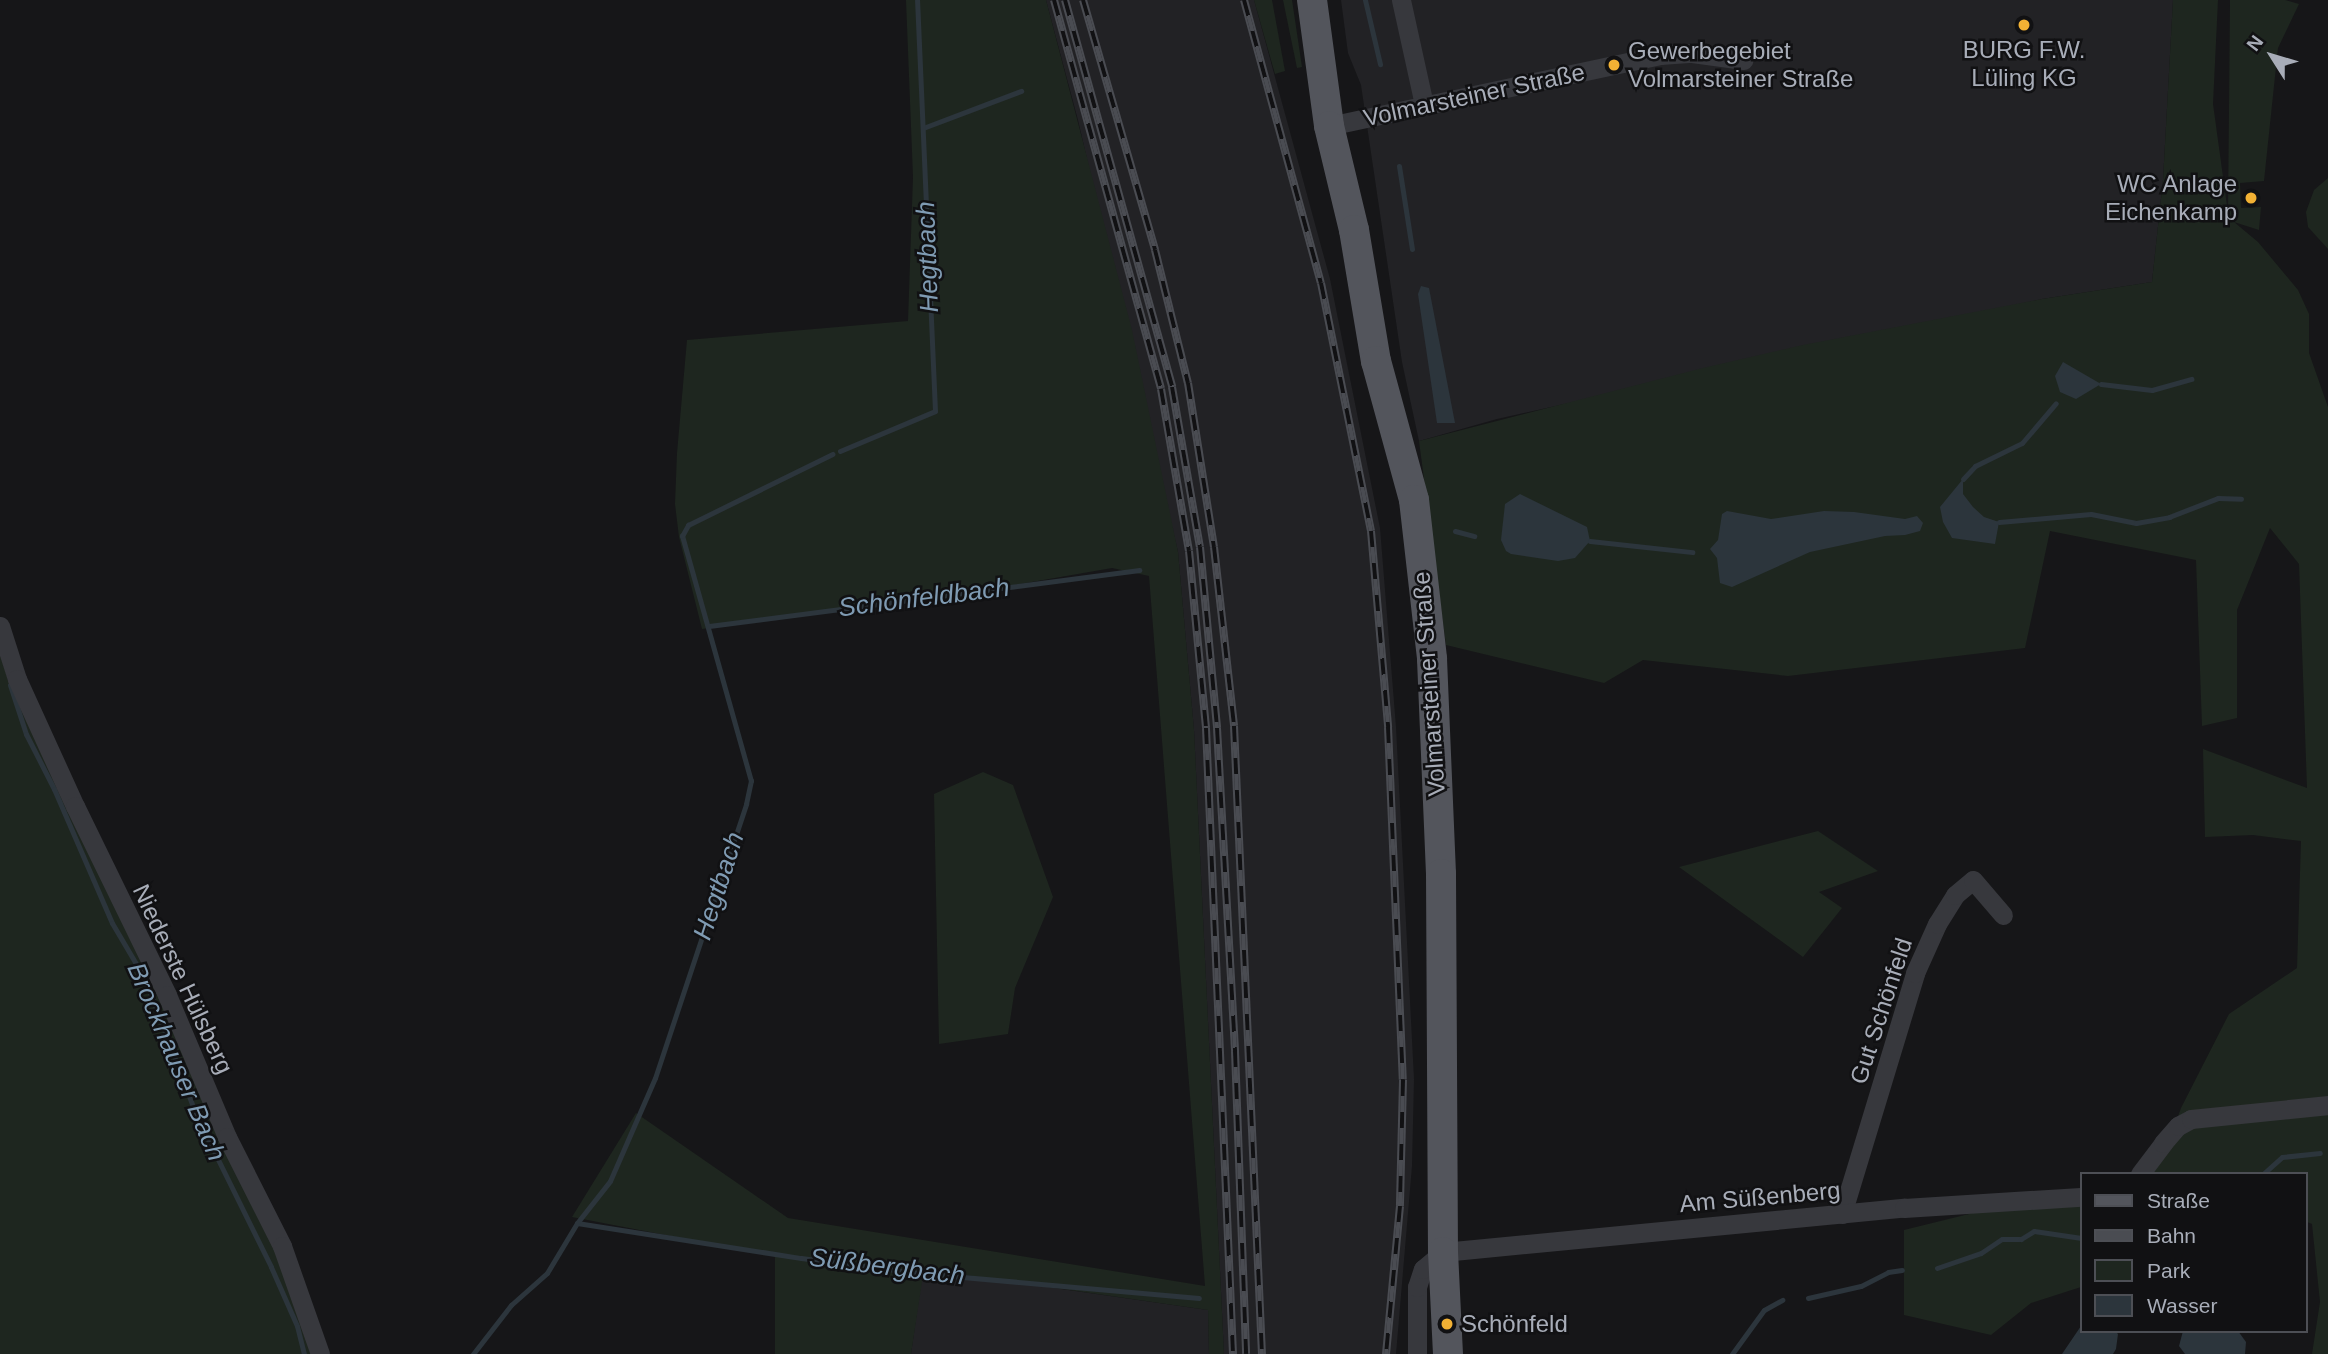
<!DOCTYPE html>
<meta charset="utf-8">
<style>
body{margin:0}
#map{position:relative;width:2328px;height:1354px;overflow:hidden;background:#161618;font-family:Helvetica,sans-serif}
div>[style]{position:absolute}
.built>*{inset:0;background:#222225}
.green>*{inset:0;background:#1e261f}
.water>*{inset:0;background:#2c353c}
.stream>*{height:5px;margin:-2.5px;padding:0 2.5px;transform-origin:2.5px;border-radius:2.5px;background:#2c353c}
.minor>*{height:19px;margin:-9.5px;padding:0 9.5px;transform-origin:9.5px;border-radius:9.5px;background:#37383d}
.primary>*{height:30px;margin:-15px;padding:0 15px;transform-origin:15px;border-radius:15px;background:#53555c}
.rail>*{height:8px;margin-top:-4px;transform-origin:0;background:repeating-linear-gradient(90deg,#111113 0 16px,#4a4c52 0 32px);box-sizing:border-box;border-block:2px solid #4a4c52}
.dots>*{width:19px;height:19px;translate:-50% -50%;box-sizing:border-box;border:4px solid #111113;border-radius:50%}
span{translate:-50% -50%;white-space:nowrap;text-align:center;line-height:1.15;-webkit-text-stroke:5px #111113;paint-order:stroke}
.poi-label{font-size:24px;color:#a8adb8}
.left{translate:0 -50%;text-align:left}
.right{translate:-100% -50%;text-align:right}
.street-label{font-size:24px;color:#a8adb8}
.water-label{font-size:26px;color:#7f9bb3;font-style:italic}
.legend{position:absolute;left:2080px;top:1172px;width:228px;height:161px;box-sizing:border-box;background:#111113;border:2px solid #4d4f55;margin:0;padding:9px 12px;list-style:none;font-size:21px;color:#a8adb8}
.legend li{display:flex;align-items:center;gap:14px;height:35px}
.legend b{width:35px;border:2px solid #4d4f55}
.north{position:absolute;left:2237px;top:21px;width:70px;height:70px;-webkit-text-stroke:5px #111113;paint-order:stroke;rotate:307deg;font-size:19px;font-weight:700;line-height:28px;text-align:center;color:#a8adb8}
.north::after{content:'';display:block;margin:auto;width:24px;height:32px;background:#a8adb8;clip-path:polygon(50% 0,100% 100%,50% 72%,0 100%)}
</style>
<div id="map">
<div class="built">
<i style="clip-path:polygon(1046px 0,1254px 0,1330px 279px,1380px 528px,1396px 727px,1414px 1079px,1412px 1166px,1396px 1354px,1224px 1354px,1194px 730px,1178px 552px,1078px 120px)"></i>
<i style="clip-path:polygon(1341px 0,2173px 0,2163px 180px,2152px 282px,2042px 299px,1497px 419px,1419px 441px,1402px 362px,1361px 85px,1348px 53px)"></i>
<i style="clip-path:polygon(923px 1269px,1208px 1310px,1209px 1354px,911px 1354px)"></i>
</div>
<div class="green">
<i style="clip-path:polygon(906px 0,1046px 0,1132px 330px,1178px 552px,1194px 730px,1224px 1354px,1209px 1354px,1208px 1310px,924px 1269px,911px 1354px,775px 1354px,775px 1256px,572px 1217px,636px 1113px,788px 1218px,1205px 1286px,1149px 576px,1112px 568px,981px 591px,702px 629px,679px 537px,675px 504px,677px 453px,687px 340px,908px 321px,913px 177px)"></i>
<i style="clip-path:polygon(1254px 0,1272px 0,1285px 71px,1275px 74px)"></i>
<i style="clip-path:polygon(1283px 0,1292px 0,1302px 67px,1297px 68px)"></i>
<i style="clip-path:polygon(2173px 0,2218px 0,2213px 104px,2228px 213px,2230px 0,2285px 0,2299px 4px,2278px 48px,2264px 181px,2240px 183px,2241px 208px,2261px 207px,2259px 230px,2234px 222px,2258px 242px,2298px 290px,2309px 314px,2309px 353px,2328px 407px,2328px 1354px,2312px 1354px,2320px 1302px,2312px 1224px,2305px 1221px,2305px 1174px,2149px 1174px,2169px 1142px,2181px 1108px,2229px 1014px,2297px 968px,2301px 841px,2253px 835px,2205px 837px,2203px 749px,2307px 788px,2299px 564px,2270px 528px,2237px 610px,2237px 718px,2202px 726px,2196px 560px,2050px 531px,2025px 648px,1788px 676px,1643px 660px,1604px 683px,1446px 645px,1419px 441px,1703px 368px,1803px 345px,2042px 299px,2152px 282px,2163px 180px)"></i>
<i style="clip-path:polygon(2328px 178px,2328px 249px,2308px 227px,2306px 212px,2314px 190px)"></i>
<i style="clip-path:polygon(0 655px,15px 701px,17px 679px,167px 995px,320px 1354px,0 1354px)"></i>
<i style="clip-path:polygon(983px 772px,1013px 785px,1053px 897px,1015px 988px,1008px 1034px,939px 1044px,934px 794px)"></i>
<i style="clip-path:polygon(1818px 831px,1878px 871px,1819px 892px,1842px 908px,1803px 957px,1679px 867px)"></i>
<i style="clip-path:polygon(2081px 1204px,2081px 1287px,2031px 1303px,1991px 1335px,1904px 1315px,1904px 1230px,1973px 1213px)"></i>
</div>
<div class="water">
<i style="clip-path:polygon(1421px 286px,1429px 288px,1455px 423px,1437px 423px,1418px 294px)"></i>
<i style="clip-path:polygon(2063px 362px,2101px 384px,2076px 399px,2060px 392px,2055px 376px)"></i>
<i style="clip-path:polygon(1963px 479px,1963px 494px,1973px 507px,1984px 517px,1999px 522px,1995px 544px,1952px 538px,1943px 522px,1940px 507px)"></i>
<i style="clip-path:polygon(1520px 494px,1587px 527px,1590px 541px,1575px 558px,1558px 561px,1511px 554px,1506px 551px,1501px 540px,1505px 504px)"></i>
<i style="clip-path:polygon(1727px 511px,1771px 519px,1824px 511px,1854px 512px,1905px 519px,1917px 516px,1923px 523px,1920px 531px,1905px 535px,1885px 536px,1810px 552px,1732px 587px,1720px 583px,1717px 558px,1710px 549px,1718px 540px,1722px 514px)"></i>
<i style="clip-path:polygon(2081px 1326px,2081px 1331px,2115px 1331px,2118px 1334px,2116px 1349px,2113px 1354px,2062px 1354px)"></i>
<i style="clip-path:polygon(2183px 1331px,2238px 1331px,2246px 1342px,2245px 1354px,2185px 1354px,2179px 1346px)"></i>
</div>
<div class="stream">
<i style="left:1365px;top:0;width:66px;rotate:76.8deg"></i>
<i style="left:923px;top:128px;width:105px;rotate:-20.7deg"></i>
<i style="left:1399px;top:166px;width:84px;rotate:81.1deg"></i>
<i style="left:2101px;top:384px;width:51px;rotate:6.7deg"></i>
<i style="left:2152px;top:390px;width:41px;rotate:-15.8deg"></i>
<i style="left:840px;top:451px;width:103px;rotate:-22.8deg"></i>
<i style="left:935px;top:411px;width:411px;rotate:-92.5deg"></i>
<i style="left:1963px;top:479px;width:18px;rotate:-47deg"></i>
<i style="left:1975px;top:466px;width:52px;rotate:-26.1deg"></i>
<i style="left:2022px;top:443px;width:52px;rotate:-49.6deg"></i>
<i style="left:1999px;top:522px;width:92px;rotate:-5deg"></i>
<i style="left:2091px;top:514px;width:46px;rotate:11.3deg"></i>
<i style="left:2136px;top:523px;width:34px;rotate:-10deg"></i>
<i style="left:2169px;top:517px;width:53px;rotate:-21.2deg"></i>
<i style="left:2218px;top:498px;width:23px;rotate:2deg"></i>
<i style="left:1455px;top:531px;width:20px;rotate:15deg"></i>
<i style="left:1590px;top:541px;width:103px;rotate:6.2deg"></i>
<i style="left:709px;top:626px;width:434px;rotate:-7.4deg"></i>
<i style="left:10px;top:685px;width:52px;rotate:71.9deg"></i>
<i style="left:26px;top:734px;width:62px;rotate:63deg"></i>
<i style="left:54px;top:789px;width:146px;rotate:66.6deg"></i>
<i style="left:112px;top:923px;width:65px;rotate:59.5deg"></i>
<i style="left:145px;top:979px;width:147px;rotate:69.4deg"></i>
<i style="left:197px;top:1117px;width:167px;rotate:63.7deg"></i>
<i style="left:271px;top:1267px;width:64px;rotate:66.2deg"></i>
<i style="left:297px;top:1326px;width:29px;rotate:76deg"></i>
<i style="left:2263px;top:1174px;width:25px;rotate:-42deg"></i>
<i style="left:2282px;top:1157px;width:38px;rotate:-6deg"></i>
<i style="left:577px;top:1223px;width:227px;rotate:8.9deg"></i>
<i style="left:801px;top:1258px;width:118px;rotate:7.3deg"></i>
<i style="left:918px;top:1273px;width:282px;rotate:5.1deg"></i>
<i style="left:1937px;top:1268px;width:46px;rotate:-18.8deg"></i>
<i style="left:1981px;top:1253px;width:25px;rotate:-34deg"></i>
<i style="left:2002px;top:1239px;width:19px"></i>
<i style="left:2021px;top:1239px;width:15px;rotate:-32deg"></i>
<i style="left:2034px;top:1231px;width:48px;rotate:8.5deg"></i>
<i style="left:1808px;top:1298px;width:54px;rotate:-12.8deg"></i>
<i style="left:1861px;top:1286px;width:30px;rotate:-27deg"></i>
<i style="left:1888px;top:1272px;width:14px;rotate:-8deg"></i>
<i style="left:473px;top:1354px;width:62px;rotate:-52.2deg"></i>
<i style="left:511px;top:1305px;width:48px;rotate:-41.6deg"></i>
<i style="left:547px;top:1273px;width:58px;rotate:-59deg"></i>
<i style="left:577px;top:1223px;width:53px;rotate:-51.8deg"></i>
<i style="left:610px;top:1181px;width:112px;rotate:-66.4deg"></i>
<i style="left:655px;top:1078px;width:289px;rotate:-71.6deg"></i>
<i style="left:746px;top:804px;width:24px;rotate:-78deg"></i>
<i style="left:751px;top:781px;width:255px;rotate:-105.7deg"></i>
<i style="left:682px;top:536px;width:13px;rotate:-61deg"></i>
<i style="left:688px;top:525px;width:161px;rotate:-26.2deg"></i>
<i style="left:1732px;top:1354px;width:54px;rotate:-54deg"></i>
<i style="left:1764px;top:1310px;width:21px;rotate:-29deg"></i>
</div>
<div class="minor">
<i style="left:1401px;top:0;width:107px;rotate:77.6deg"></i>
<i style="left:1329px;top:126px;width:339px;rotate:-12.1deg"></i>
<i style="left:1660px;top:55px;width:32px;rotate:-4deg"></i>
<i style="left:1692px;top:53px;width:52px;rotate:7.7deg"></i>
<i style="left:0;top:626px;width:56px;rotate:72.2deg"></i>
<i style="left:17px;top:679px;width:140px;rotate:65.5deg"></i>
<i style="left:75px;top:806px;width:210px;rotate:64deg"></i>
<i style="left:167px;top:995px;width:154px;rotate:67.1deg"></i>
<i style="left:227px;top:1137px;width:122px;rotate:63.2deg"></i>
<i style="left:282px;top:1246px;width:114px;rotate:70.6deg"></i>
<i style="left:2140px;top:1174px;width:39px;rotate:-53deg"></i>
<i style="left:2163px;top:1143px;width:23px;rotate:-49deg"></i>
<i style="left:2178px;top:1126px;width:15px;rotate:-28deg"></i>
<i style="left:2191px;top:1119px;width:138px;rotate:-5.8deg"></i>
<i style="left:1842px;top:1214px;width:252px;rotate:-73.1deg"></i>
<i style="left:1915px;top:973px;width:54px;rotate:-65.8deg"></i>
<i style="left:1937px;top:924px;width:34px;rotate:-58deg"></i>
<i style="left:1955px;top:895px;width:23px;rotate:-40deg"></i>
<i style="left:1973px;top:880px;width:46px;rotate:49.4deg"></i>
<i style="left:1417px;top:1354px;width:67px;rotate:-90deg"></i>
<i style="left:1417px;top:1287px;width:19px;rotate:-72deg"></i>
<i style="left:1423px;top:1269px;width:26px;rotate:-40deg"></i>
<i style="left:1443px;top:1252px;width:463px;rotate:-5.5deg"></i>
<i style="left:1904px;top:1208px;width:177px;rotate:-3.6deg"></i>
</div>
<div class="primary">
<i style="left:1312px;top:0;width:127px;rotate:82.3deg"></i>
<i style="left:1329px;top:126px;width:107px;rotate:76.5deg"></i>
<i style="left:1354px;top:230px;width:133px;rotate:80.5deg"></i>
<i style="left:1376px;top:361px;width:144px;rotate:74.7deg"></i>
<i style="left:1414px;top:500px;width:160px;rotate:83.5deg"></i>
<i style="left:1432px;top:659px;width:215px;rotate:87.6deg"></i>
<i style="left:1441px;top:874px;width:378px;rotate:89.7deg"></i>
<i style="left:1443px;top:1252px;width:102px;rotate:87.2deg"></i>
</div>
<div class="rail">
<i style="left:1054px;top:0;width:403px;rotate:74.6deg"></i>
<i style="left:1161px;top:389px;width:164px;rotate:80.2deg"></i>
<i style="left:1189px;top:551px;width:178px;rotate:84.5deg"></i>
<i style="left:1206px;top:728px;width:627px;rotate:87.53deg"></i>
<i style="left:1065px;top:0;width:402px;rotate:74.5deg"></i>
<i style="left:1172px;top:387px;width:162px;rotate:80.1deg"></i>
<i style="left:1200px;top:547px;width:182px;rotate:84.6deg"></i>
<i style="left:1217px;top:728px;width:324px;rotate:86.8deg"></i>
<i style="left:1235px;top:1051px;width:303px;rotate:87.9deg"></i>
<i style="left:1083px;top:0;width:260px;rotate:73.9deg"></i>
<i style="left:1155px;top:250px;width:137px;rotate:76.1deg"></i>
<i style="left:1188px;top:383px;width:166px;rotate:81deg"></i>
<i style="left:1214px;top:547px;width:180px;rotate:83.6deg"></i>
<i style="left:1234px;top:726px;width:629px;rotate:87.45deg"></i>
<i style="left:1244px;top:0;width:293px;rotate:74.8deg"></i>
<i style="left:1321px;top:283px;width:253px;rotate:78.6deg"></i>
<i style="left:1371px;top:531px;width:197px;rotate:85deg"></i>
<i style="left:1388px;top:727px;width:353px;rotate:87.6deg"></i>
<i style="left:1403px;top:1080px;width:126px;rotate:91.4deg"></i>
<i style="left:1400px;top:1206px;width:149px;rotate:95.4deg"></i>
</div>
<div class="dots">
<i style="left:2024px;top:25px;background:#f2b134"></i>
<i style="left:1614px;top:65px;background:#f2b134"></i>
<i style="left:2251px;top:198px;background:#f2b134"></i>
<i style="left:1447px;top:1324px;background:#f2b134"></i>
</div>
<div class="poi-label">
<span style="left:2024px;top:64px">BURG F.W.<br>Lüling KG</span>
<span class="left" style="left:1628px;top:65px">Gewerbegebiet<br>Volmarsteiner Straße</span>
<span class="right" style="left:2237px;top:198px">WC Anlage<br>Eichenkamp</span>
<span class="left" style="left:1461px;top:1324px">Schönfeld</span>
</div>
<div class="street-label">
<span style="left:1474px;top:95px;rotate:-12deg">Volmarsteiner Straße</span>
<span style="left:1429px;top:684px;rotate:-94deg">Volmarsteiner Straße</span>
<span style="left:183px;top:979px;rotate:65deg">Niederste Hülsberg</span>
<span style="left:1881px;top:1011px;rotate:-72deg">Gut Schönfeld</span>
<span style="left:1760px;top:1197px;rotate:-5deg">Am Süßenberg</span>
</div>
<div class="water-label">
<span style="left:928px;top:257px;rotate:-92deg">Hegtbach</span>
<span style="left:924px;top:598px;rotate:-7deg">Schönfeldbach</span>
<span style="left:719px;top:886px;rotate:-72deg">Hegtbach</span>
<span style="left:176px;top:1062px;rotate:67deg">Brockhauser Bach</span>
<span style="left:887px;top:1267px;rotate:7deg">Süßbergbach</span>
</div>
<ul class="legend">
<li><b style="height:9px;background:#53555c"></b>Straße</li>
<li><b style="height:9px;background:#4a4c52"></b>Bahn</li>
<li><b style="height:19px;background:#1e261f"></b>Park</li>
<li><b style="height:19px;background:#2c353c"></b>Wasser</li>
</ul>
<div class="north">N</div>
</div>
